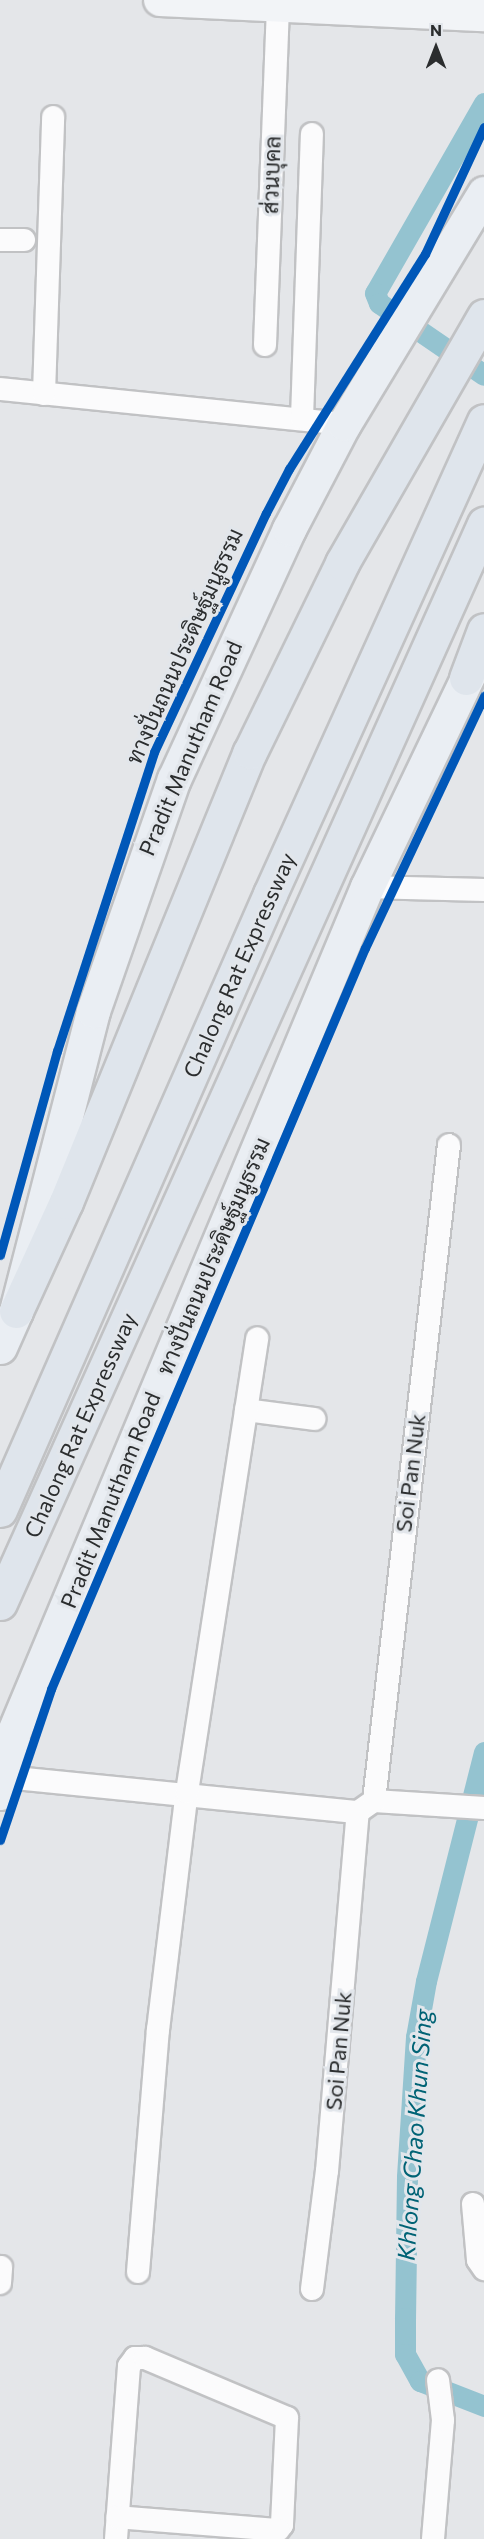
<!DOCTYPE html>
<meta charset="utf-8">
<style>
body{margin:0}
#map{position:relative;width:484px;height:2539px;overflow:hidden;background:#e4e6e9;font-family:Commissioner,Sarabun,sans-serif}
div>[style]{position:absolute}
.canal>*{height:21px;margin:-10.5px;padding:0 10.5px;transform-origin:10.5px;border-radius:10.5px;background:#94c3d0}
.roads{filter:drop-shadow(2px 0 #c1c2c4) drop-shadow(-2px 0 #c1c2c4) drop-shadow(0 2px #c1c2c4) drop-shadow(0 -2px #c1c2c4)}
.minor>*{height:22px;margin:-11px;padding:0 11px;transform-origin:11px;border-radius:11px;background:#fbfbfc}
.secondary>*{height:32px;margin:-16px;padding:0 16px;transform-origin:16px;border-radius:16px;background:#f2f4f7}
.primary>*{height:33px;margin:-16.5px;padding:0 16.5px;transform-origin:16.5px;border-radius:16.5px;background:#eaeef3}
.motorway>*{height:33px;margin:-16.5px;padding:0 16.5px;transform-origin:16.5px;border-radius:16.5px;background:#dfe5ec}
.cycleway>*{height:9px;margin:-4.5px;padding:0 4.5px;transform-origin:4.5px;border-radius:4.5px;background:#0057b8}
span{translate:-50% -50%;white-space:nowrap;text-align:center;line-height:1.15;-webkit-text-stroke:6px #e2e6eb;paint-order:stroke}
.street-label{font-size:22px;color:#2b2d2e}
.water-label{font-size:24px;color:#006375;font-style:italic}
.north{position:absolute;left:406px;top:18px;width:60px;height:60px;-webkit-text-stroke:4px #e2e6eb;paint-order:stroke;rotate:0deg;font-size:16px;font-weight:700;line-height:24px;text-align:center;color:#2b2d2e}
.north::after{content:'';display:block;margin:auto;width:21px;height:27px;background:#2b2d2e;clip-path:polygon(50% 0,100% 100%,50% 72%,0 100%)}
</style>
<div id="map">
<div class="canal">
<i style="left:484px;top:103px;width:219px;rotate:119.8deg"></i>
<i style="left:375px;top:293px;width:11px;rotate:68deg"></i>
<i style="left:379px;top:303px;width:127px;rotate:34.4deg"></i>
<i style="left:484px;top:1752px;width:236px;rotate:104.2deg"></i>
<i style="left:426px;top:1981px;width:57px;rotate:100.1deg"></i>
<i style="left:416px;top:2037px;width:140px;rotate:93.7deg"></i>
<i style="left:407px;top:2177px;width:141px;rotate:90.8deg"></i>
<i style="left:405px;top:2318px;width:36px;rotate:90deg"></i>
<i style="left:405px;top:2354px;width:31px;rotate:61deg"></i>
<i style="left:420px;top:2381px;width:69px;rotate:21.3deg"></i>
</div>
<div class="roads">
<div class="minor">
<i style="left:0;top:240px;width:24px"></i>
<i style="left:265px;top:345px;width:345px;rotate:-87.8deg"></i>
<i style="left:0;top:389px;width:346px;rotate:5.8deg"></i>
<i style="left:44px;top:394px;width:277px;rotate:-88.1deg"></i>
<i style="left:302px;top:418px;width:284px;rotate:-88deg"></i>
<i style="left:367px;top:887px;width:117px;rotate:1.5deg"></i>
<i style="left:246px;top:1410px;width:69px;rotate:7.5deg"></i>
<i style="left:5px;top:1777px;width:355px;rotate:5.7deg"></i>
<i style="left:358px;top:1812px;width:19px;rotate:-35deg"></i>
<i style="left:374px;top:1801px;width:110px;rotate:3.6deg"></i>
<i style="left:374px;top:1801px;width:660px;rotate:-83.48deg"></i>
<i style="left:473px;top:2204px;width:56px;rotate:84.9deg"></i>
<i style="left:478px;top:2260px;width:11px;rotate:56deg"></i>
<i style="left:138px;top:2272px;width:243px;rotate:-85.3deg"></i>
<i style="left:158px;top:2030px;width:240px;rotate:-83.1deg"></i>
<i style="left:187px;top:1792px;width:459px;rotate:-81.2deg"></i>
<i style="left:0;top:2283px;width:16px;rotate:-86deg"></i>
<i style="left:312px;top:2289px;width:119px;rotate:-82.8deg"></i>
<i style="left:327px;top:2171px;width:360px;rotate:-85.1deg"></i>
<i style="left:116px;top:2539px;width:173px;rotate:-85.7deg"></i>
<i style="left:129px;top:2366px;width:10px;rotate:-53deg"></i>
<i style="left:135px;top:2358px;width:10px"></i>
<i style="left:145px;top:2358px;width:154px;rotate:22.9deg"></i>
<i style="left:287px;top:2418px;width:107px;rotate:92.7deg"></i>
<i style="left:282px;top:2525px;width:6px;rotate:129deg"></i>
<i style="left:278px;top:2530px;width:161px;rotate:-175.4deg"></i>
<i style="left:433px;top:2539px;width:119px;rotate:-85.2deg"></i>
<i style="left:443px;top:2420px;width:40px;rotate:-97.1deg"></i>
</div>
<div class="secondary">
<i style="left:160px;top:0;width:324px;rotate:2.7deg"></i>
</div>
<div class="primary">
<i style="left:0;top:1347px;width:39px;rotate:-66deg"></i>
<i style="left:16px;top:1311px;width:310px;rotate:-75.6deg"></i>
<i style="left:93px;top:1011px;width:246px;rotate:-70.8deg"></i>
<i style="left:174px;top:779px;width:275px;rotate:-65.3deg"></i>
<i style="left:289px;top:529px;width:119px;rotate:-62.4deg"></i>
<i style="left:344px;top:424px;width:270px;rotate:-58.8deg"></i>
<i style="left:0;top:1765px;width:952px;rotate:-67.32deg"></i>
<i style="left:367px;top:887px;width:259px;rotate:-64.4deg"></i>
<i style="left:0;top:1793px;width:50px;rotate:-73.7deg"></i>
</div>
<div class="motorway">
<i style="left:466px;top:678px;width:51px;rotate:-69.4deg"></i>
<i style="left:16px;top:1311px;width:120px;rotate:-65.4deg"></i>
<i style="left:66px;top:1202px;width:486px;rotate:-67.8deg"></i>
<i style="left:250px;top:752px;width:210px;rotate:-64deg"></i>
<i style="left:342px;top:563px;width:285px;rotate:-60.1deg"></i>
<i style="left:0;top:1510px;width:673px;rotate:-66.33deg"></i>
<i style="left:270px;top:894px;width:519px;rotate:-65.66deg"></i>
<i style="left:0;top:1603px;width:1183px;rotate:-65.84deg"></i>
</div>
</div>
<div class="cycleway">
<i style="left:0;top:1255px;width:212px;rotate:-74.4deg"></i>
<i style="left:57px;top:1051px;width:314px;rotate:-72deg"></i>
<i style="left:154px;top:752px;width:264px;rotate:-64.9deg"></i>
<i style="left:266px;top:513px;width:50px;rotate:-62.4deg"></i>
<i style="left:289px;top:469px;width:254px;rotate:-57.7deg"></i>
<i style="left:425px;top:254px;width:140px;rotate:-65.1deg"></i>
<i style="left:0;top:1840px;width:159px;rotate:-71.3deg"></i>
<i style="left:51px;top:1689px;width:805px;rotate:-67.04deg"></i>
<i style="left:365px;top:948px;width:279px;rotate:-64.7deg"></i>
</div>
<div class="street-label">
<span style="left:271px;top:175px;rotate:-88deg">ส่วนบุคล</span>
<span style="left:184px;top:646px;rotate:-66deg">ทางปั่นถนนประดิษฐ์มนูธรรม</span>
<span style="left:190px;top:748px;rotate:-67deg">Pradit Manutham Road</span>
<span style="left:239px;top:965px;rotate:-66deg">Chalong Rat Expressway</span>
<span style="left:213px;top:1256px;rotate:-67deg">ทางปั่นถนนประดิษฐ์มนูธรรม</span>
<span style="left:80px;top:1425px;rotate:-66deg">Chalong Rat Expressway</span>
<span style="left:410px;top:1473px;rotate:-83deg">Soi Pan Nuk</span>
<span style="left:110px;top:1500px;rotate:-68deg">Pradit Manutham Road</span>
<span style="left:338px;top:2051px;rotate:-85deg">Soi Pan Nuk</span>
</div>
<div class="water-label">
<span style="left:414px;top:2135px;rotate:-86deg">Khlong Chao Khun Sing</span>
</div>
<div class="north">N</div>
</div>
